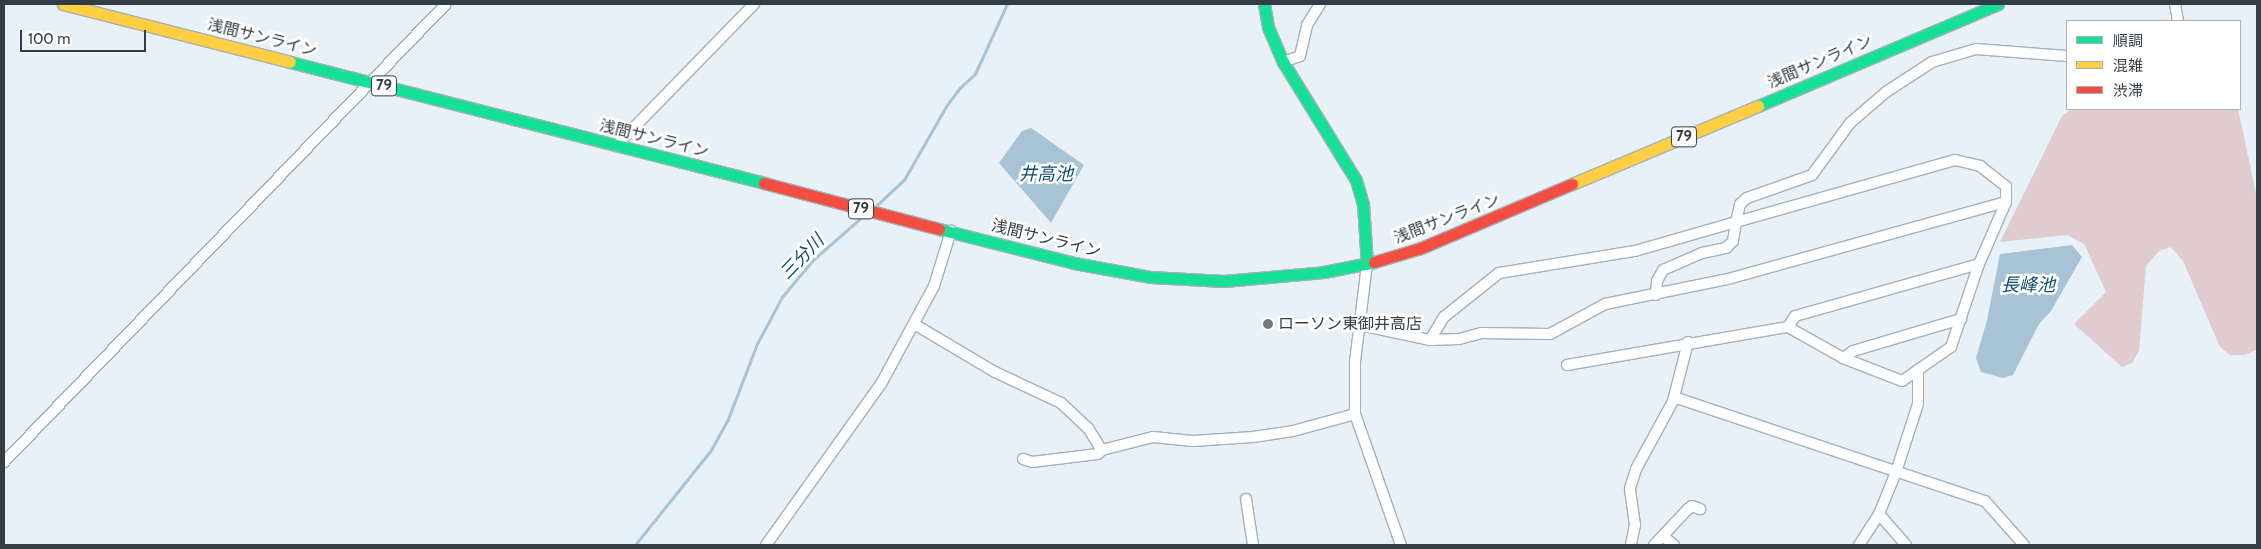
<!DOCTYPE html>
<meta charset="utf-8">
<style>
body{margin:0}
#map{position:relative;width:2261px;height:549px;overflow:hidden;background:#e8f1f8;font-family:Cabin,"Noto Sans JP",sans-serif}
div>[style]{position:absolute}
.forest>*{inset:0;background:#e0cccf}
.water>*{inset:0;background:#a8c3d5}
.stream>*{height:2.5px;margin:-1.25px;padding:0 1.25px;transform-origin:1.25px;border-radius:1.25px;background:#a8c3d5}
.roads{filter:drop-shadow(1px 0 #a7b0b7) drop-shadow(-1px 0 #a7b0b7) drop-shadow(0 1px #a7b0b7) drop-shadow(0 -1px #a7b0b7)}
.street>*{height:10px;margin:-5px;padding:0 5px;transform-origin:5px;border-radius:5px;background:#fcfdfe}
.fast>*{height:11px;margin:-5.5px;padding:0 5.5px;transform-origin:5.5px;border-radius:5.5px;background:#16e098}
.slow>*{height:11px;margin:-5.5px;padding:0 5.5px;transform-origin:5.5px;border-radius:5.5px;background:#ffcf43}
.jam>*{height:11px;margin:-5.5px;padding:0 5.5px;transform-origin:5.5px;border-radius:5.5px;background:#f24e42}
.dots>*{width:14px;height:14px;translate:-50% -50%;box-sizing:border-box;border:2px solid #fff;border-radius:50%}
span{translate:-50% -50%;white-space:nowrap;text-align:center;line-height:1.15;-webkit-text-stroke:5px #fff;paint-order:stroke}
.shield-label span{padding:1px 4px;background:#fff;border:1px solid;border-radius:4px;-webkit-text-stroke-width:0}
.shield-label{font-size:15px;color:#333d45;font-weight:700}
.street-label{font-size:16px;color:#333d45}
.poi-label{font-size:16px;color:#333d45}
.left{translate:0 -50%;text-align:left}
.water-label{font-size:18px;color:#0f4d6d;font-style:italic}
.frame{position:absolute;inset:0;border:5px solid #333d45;pointer-events:none}
.legend{position:absolute;left:2066px;top:20px;width:175px;height:90px;box-sizing:border-box;background:#fff;border:1px solid #adb1b5;margin:0;padding:6px 9px;list-style:none;font-size:15px;color:#333d45}
.legend li{display:flex;align-items:center;gap:10px;height:25px}
.legend b{width:25px;border:1px solid #adb1b5}
.scale{position:absolute;left:20px;top:30px;width:126px;height:22px;box-sizing:border-box;border:2px solid #333d45;border-top:0;padding-left:6px;font-size:15px;line-height:18px;white-space:nowrap;color:#333d45;-webkit-text-stroke:4px #fff;paint-order:stroke}
</style>
<div id="map">
<div class="forest">
<i style="clip-path:polygon(2072px 109px,2238px 109px,2257px 198px,2256px 350px,2245px 355px,2230px 355px,2220px 347px,2183px 261px,2171px 247px,2159px 251px,2146px 266px,2139px 351px,2132px 363px,2122px 367px,2074px 324px,2106px 292px,2084px 244px,2067px 235px,2000px 242px,2062px 116px)"></i>
</div>
<div class="water">
<i style="clip-path:polygon(1031px 128px,1084px 165px,1051px 223px,999px 163px,1022px 131px)"></i>
<i style="clip-path:polygon(2072px 245px,2082px 257px,2051px 311px,2039px 324px,2013px 375px,2003px 378px,1981px 372px,1976px 358px,1987px 320px,2000px 254px)"></i>
</div>
<div class="stream">
<i style="left:877px;top:205px;width:37px;rotate:-43deg"></i>
<i style="left:904px;top:180px;width:86px;rotate:-60.2deg"></i>
<i style="left:947px;top:105px;width:21px;rotate:-53deg"></i>
<i style="left:960px;top:88px;width:21px;rotate:-43deg"></i>
<i style="left:975px;top:74px;width:77px;rotate:-65.4deg"></i>
<i style="left:635px;top:545px;width:122px;rotate:-51.3deg"></i>
<i style="left:711px;top:450px;width:35px;rotate:-61deg"></i>
<i style="left:728px;top:419px;width:80px;rotate:-68.9deg"></i>
<i style="left:757px;top:344px;width:53px;rotate:-62deg"></i>
<i style="left:782px;top:297px;width:48px;rotate:-50deg"></i>
<i style="left:813px;top:260px;width:67px;rotate:-41.3deg"></i>
</div>
<div class="roads">
<div class="street">
<i style="left:2175px;top:4px;width:17px;rotate:80deg"></i>
<i style="left:1283px;top:62px;width:18px;rotate:-19deg"></i>
<i style="left:1300px;top:56px;width:32px;rotate:-77deg"></i>
<i style="left:1307px;top:25px;width:25px;rotate:-58deg"></i>
<i style="left:616px;top:146px;width:198px;rotate:-45.8deg"></i>
<i style="left:1367px;top:264px;width:99px;rotate:97deg"></i>
<i style="left:1355px;top:362px;width:52px;rotate:90deg"></i>
<i style="left:1355px;top:414px;width:139px;rotate:70.7deg"></i>
<i style="left:1656px;top:295px;width:14px;rotate:-86deg"></i>
<i style="left:1657px;top:281px;width:13px;rotate:-61deg"></i>
<i style="left:1663px;top:270px;width:43px;rotate:-23.6deg"></i>
<i style="left:1702px;top:253px;width:25px;rotate:-12deg"></i>
<i style="left:1726px;top:248px;width:10px;rotate:-45deg"></i>
<i style="left:1733px;top:241px;width:19px;rotate:-81deg"></i>
<i style="left:1736px;top:222px;width:228px;rotate:-15.8deg"></i>
<i style="left:1955px;top:160px;width:26px;rotate:13deg"></i>
<i style="left:1980px;top:166px;width:33px;rotate:38deg"></i>
<i style="left:2006px;top:186px;width:16px;rotate:90deg"></i>
<i style="left:2006px;top:202px;width:68px;rotate:113.5deg"></i>
<i style="left:914px;top:324px;width:94px;rotate:30.7deg"></i>
<i style="left:995px;top:372px;width:73px;rotate:25.2deg"></i>
<i style="left:1061px;top:403px;width:37px;rotate:43deg"></i>
<i style="left:1088px;top:428px;width:26px;rotate:58deg"></i>
<i style="left:1360px;top:325px;width:72px;rotate:12.1deg"></i>
<i style="left:1430px;top:340px;width:29px;rotate:-2deg"></i>
<i style="left:1459px;top:339px;width:23px;rotate:-15deg"></i>
<i style="left:1481px;top:333px;width:69px;rotate:0.8deg"></i>
<i style="left:1550px;top:334px;width:63px;rotate:-28.6deg"></i>
<i style="left:1605px;top:304px;width:126px;rotate:-11.5deg"></i>
<i style="left:1728px;top:279px;width:288px;rotate:-15.5deg"></i>
<i style="left:1430px;top:340px;width:27px;rotate:-59deg"></i>
<i style="left:1444px;top:317px;width:70px;rotate:-38.7deg"></i>
<i style="left:1499px;top:273px;width:138px;rotate:-9.2deg"></i>
<i style="left:1635px;top:251px;width:105px;rotate:-16deg"></i>
<i style="left:1736px;top:222px;width:18px;rotate:-77deg"></i>
<i style="left:1740px;top:204px;width:9px;rotate:-41deg"></i>
<i style="left:1747px;top:198px;width:69px;rotate:-19.5deg"></i>
<i style="left:1812px;top:175px;width:64px;rotate:-53.8deg"></i>
<i style="left:1850px;top:123px;width:48px;rotate:-40.7deg"></i>
<i style="left:1886px;top:92px;width:55px;rotate:-33.1deg"></i>
<i style="left:1932px;top:62px;width:46px;rotate:-16.5deg"></i>
<i style="left:1976px;top:49px;width:91px;rotate:4.4deg"></i>
<i style="left:1843px;top:358px;width:12px;rotate:-35deg"></i>
<i style="left:1853px;top:351px;width:113px;rotate:-16.5deg"></i>
<i style="left:1567px;top:365px;width:224px;rotate:-9.8deg"></i>
<i style="left:1788px;top:327px;width:63px;rotate:29.4deg"></i>
<i style="left:1843px;top:358px;width:63px;rotate:21.3deg"></i>
<i style="left:1902px;top:381px;width:60px;rotate:-34.8deg"></i>
<i style="left:1951px;top:347px;width:88px;rotate:-71.4deg"></i>
<i style="left:1979px;top:264px;width:191px;rotate:164.2deg"></i>
<i style="left:1795px;top:316px;width:13px;rotate:122deg"></i>
<i style="left:1674px;top:397px;width:328px;rotate:18.5deg"></i>
<i style="left:1985px;top:501px;width:59px;rotate:48.4deg"></i>
<i style="left:1023px;top:459px;width:9px;rotate:18deg"></i>
<i style="left:1032px;top:462px;width:66px;rotate:-6.9deg"></i>
<i style="left:1098px;top:454px;width:6px;rotate:-45deg"></i>
<i style="left:1102px;top:450px;width:53px;rotate:-14.3deg"></i>
<i style="left:1153px;top:437px;width:40px;rotate:5.7deg"></i>
<i style="left:1193px;top:441px;width:60px;rotate:-3.8deg"></i>
<i style="left:1253px;top:437px;width:40px;rotate:-8.5deg"></i>
<i style="left:1293px;top:431px;width:64px;rotate:-15.3deg"></i>
<i style="left:4px;top:462px;width:636px;rotate:-46.02deg"></i>
<i style="left:1246px;top:499px;width:47px;rotate:81.3deg"></i>
<i style="left:1879px;top:514px;width:41px;rotate:48.9deg"></i>
<i style="left:1664px;top:537px;width:13px;rotate:39deg"></i>
<i style="left:766px;top:545px;width:198px;rotate:-54.5deg"></i>
<i style="left:881px;top:384px;width:111px;rotate:-61.6deg"></i>
<i style="left:934px;top:286px;width:58px;rotate:-72.8deg"></i>
<i style="left:1631px;top:545px;width:20px;rotate:-79deg"></i>
<i style="left:1635px;top:525px;width:37px;rotate:-98deg"></i>
<i style="left:1630px;top:488px;width:20px;rotate:-72deg"></i>
<i style="left:1636px;top:469px;width:77px;rotate:-61.4deg"></i>
<i style="left:1673px;top:401px;width:61px;rotate:-75.7deg"></i>
<i style="left:1654px;top:545px;width:50px;rotate:-46.6deg"></i>
<i style="left:1688px;top:509px;width:5px;rotate:-37deg"></i>
<i style="left:1692px;top:506px;width:9px;rotate:21deg"></i>
<i style="left:1859px;top:545px;width:37px;rotate:-57deg"></i>
<i style="left:1879px;top:514px;width:45px;rotate:-68deg"></i>
<i style="left:1896px;top:472px;width:71px;rotate:-72.1deg"></i>
<i style="left:1918px;top:404px;width:34px;rotate:-90deg"></i>
</div>
<div class="fast">
<i style="left:1264px;top:4px;width:23px;rotate:80deg"></i>
<i style="left:1268px;top:27px;width:38px;rotate:67deg"></i>
<i style="left:1283px;top:62px;width:139px;rotate:58.3deg"></i>
<i style="left:1356px;top:180px;width:25px;rotate:74deg"></i>
<i style="left:1363px;top:204px;width:60px;rotate:86.2deg"></i>
<i style="left:290px;top:62px;width:489px;rotate:14.3deg"></i>
<i style="left:1758px;top:106px;width:261px;rotate:-23deg"></i>
<i style="left:939px;top:229px;width:139px;rotate:14.1deg"></i>
<i style="left:1074px;top:263px;width:77px;rotate:10.4deg"></i>
<i style="left:1150px;top:277px;width:74px;rotate:3.1deg"></i>
<i style="left:1224px;top:281px;width:100px;rotate:-5.1deg"></i>
<i style="left:1324px;top:272px;width:51px;rotate:-11.3deg"></i>
</div>
<div class="slow">
<i style="left:63px;top:4px;width:234px;rotate:14.3deg"></i>
<i style="left:1572px;top:184px;width:202px;rotate:-22.8deg"></i>
</div>
<div class="jam">
<i style="left:764px;top:183px;width:181px;rotate:14.7deg"></i>
<i style="left:1374px;top:262px;width:49px;rotate:-16.6deg"></i>
<i style="left:1421px;top:248px;width:164px;rotate:-23deg"></i>
</div>
</div>
<div class="dots">
<i style="left:1268px;top:324px;background:#727c84"></i>
</div>
<div class="shield-label">
<span style="left:384px;top:86px">79</span>
<span style="left:1684px;top:137px">79</span>
<span style="left:861px;top:209px">79</span>
</div>
<div class="street-label">
<span style="left:262px;top:38px;rotate:14deg">浅間サンライン</span>
<span style="left:1820px;top:62px;rotate:-23deg">浅間サンライン</span>
<span style="left:654px;top:139px;rotate:14deg">浅間サンライン</span>
<span style="left:1447px;top:219px;rotate:-21deg">浅間サンライン</span>
<span style="left:1046px;top:239px;rotate:14deg">浅間サンライン</span>
</div>
<div class="poi-label">
<span class="left" style="left:1278px;top:324px">ローソン東御井高店</span>
</div>
<div class="water-label">
<span style="left:1046px;top:174px">井高池</span>
<span style="left:802px;top:257px;rotate:-46deg">三分川</span>
<span style="left:2028px;top:285px">長峰池</span>
</div>
<div class="frame"></div>
<ul class="legend">
<li><b style="height:6px;background:#16e098"></b>順調</li>
<li><b style="height:6px;background:#ffcf43"></b>混雑</li>
<li><b style="height:6px;background:#f24e42"></b>渋滞</li>
</ul>
<div class="scale">100 m</div>
</div>
